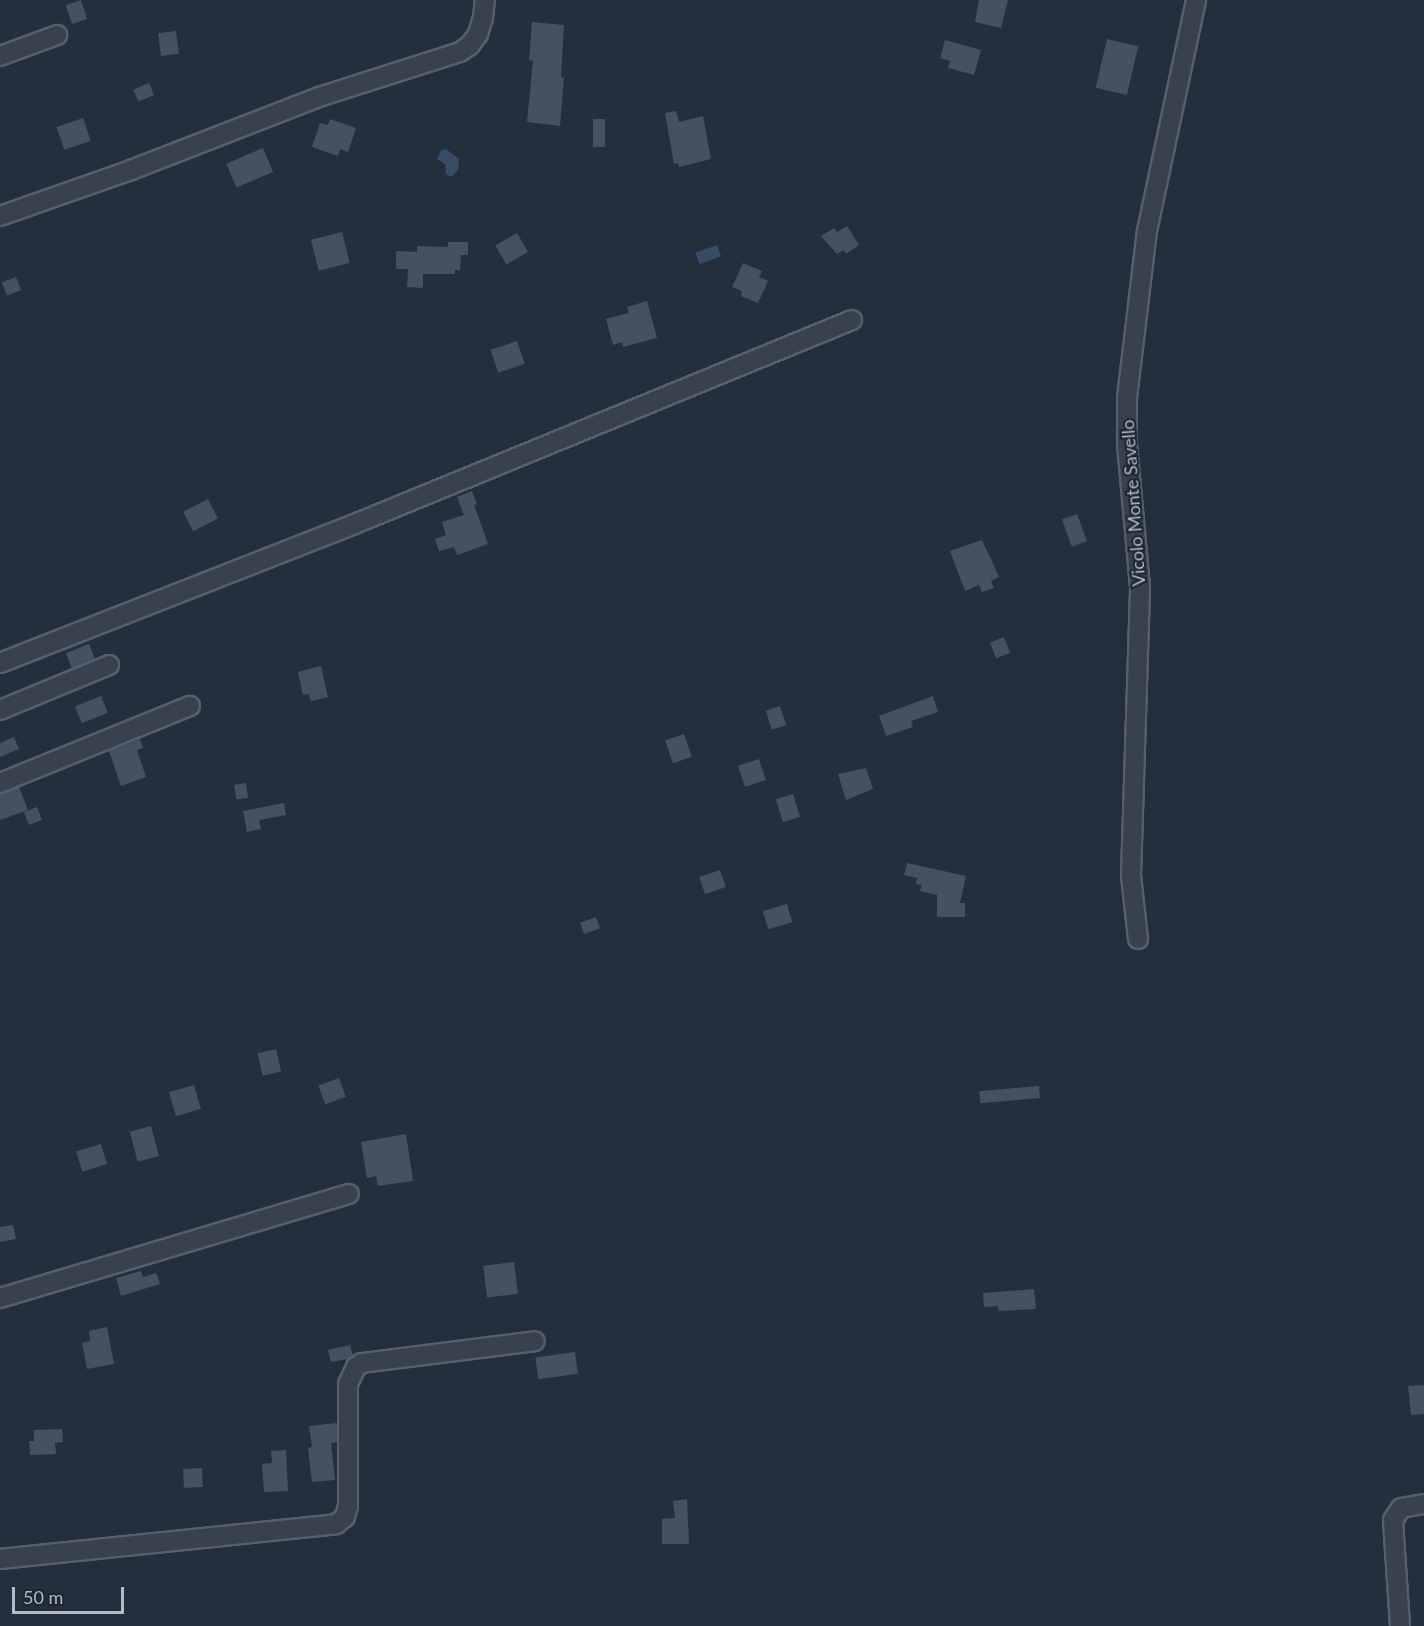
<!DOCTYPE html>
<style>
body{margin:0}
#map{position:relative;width:1424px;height:1626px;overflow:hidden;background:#242f3e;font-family:Lato,sans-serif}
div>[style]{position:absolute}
.water>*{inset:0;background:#394c67;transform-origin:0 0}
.building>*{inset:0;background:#455162;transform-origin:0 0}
.roads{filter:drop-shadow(2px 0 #565f6c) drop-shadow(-2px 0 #565f6c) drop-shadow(0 2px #565f6c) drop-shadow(0 -2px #565f6c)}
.street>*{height:18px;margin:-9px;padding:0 9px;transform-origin:9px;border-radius:9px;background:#38414e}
span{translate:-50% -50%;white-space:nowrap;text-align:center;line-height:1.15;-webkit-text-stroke:4.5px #1d2633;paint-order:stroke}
.street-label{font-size:18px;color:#b4bcc9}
.scale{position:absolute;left:12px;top:1587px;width:112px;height:27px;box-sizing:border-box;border:3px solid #b4bcc9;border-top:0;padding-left:8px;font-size:18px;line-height:21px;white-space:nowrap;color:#b4bcc9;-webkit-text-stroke:4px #1d2633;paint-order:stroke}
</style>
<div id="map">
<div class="water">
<i style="clip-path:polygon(446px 149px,459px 159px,458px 170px,451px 177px,446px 174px,445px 164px,437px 159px,441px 150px)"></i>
<i style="left:717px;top:245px;width:12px;height:23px;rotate:70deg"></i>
</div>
<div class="building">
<i style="left:81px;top:0;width:20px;height:16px;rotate:72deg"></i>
<i style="clip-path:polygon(979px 0,1008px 0,1001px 28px,975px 22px)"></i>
<i style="clip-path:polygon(532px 22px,564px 25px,561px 77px,564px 78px,560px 126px,527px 122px,533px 61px,529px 60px)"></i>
<i style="left:176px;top:31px;width:23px;height:18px;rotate:83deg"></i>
<i style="left:1107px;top:39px;width:32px;height:50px;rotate:13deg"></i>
<i style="clip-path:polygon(945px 40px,981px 50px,974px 75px,948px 68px,950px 61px,940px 58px)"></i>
<i style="left:149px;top:83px;width:13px;height:17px;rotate:67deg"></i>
<i style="clip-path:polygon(676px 111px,679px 122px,703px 116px,711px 159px,679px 167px,678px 163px,674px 164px,665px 113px)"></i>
<i style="left:83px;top:118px;width:24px;height:28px;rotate:71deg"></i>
<i style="clip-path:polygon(330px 119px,356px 128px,348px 152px,340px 149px,338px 156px,312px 147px,320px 123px,328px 125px)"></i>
<i style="left:593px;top:119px;width:12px;height:28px"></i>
<i style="left:263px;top:148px;width:26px;height:40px;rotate:67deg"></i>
<i style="clip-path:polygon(847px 226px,859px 245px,846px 254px,844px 250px,837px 254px,821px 236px,834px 228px,837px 232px)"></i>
<i style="left:342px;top:232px;width:32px;height:32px;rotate:76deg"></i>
<i style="left:517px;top:233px;width:22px;height:25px;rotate:60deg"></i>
<i style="clip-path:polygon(448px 242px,468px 242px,468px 255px,461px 255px,460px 270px,455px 270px,455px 274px,423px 274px,423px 288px,407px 287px,408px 269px,396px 269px,396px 251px,417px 252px,417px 246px,448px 247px)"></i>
<i style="clip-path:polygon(743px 263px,762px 271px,759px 277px,768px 281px,758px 303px,741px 296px,742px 291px,732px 287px)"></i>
<i style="left:16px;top:277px;width:14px;height:15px;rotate:69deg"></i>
<i style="clip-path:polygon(647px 301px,657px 338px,623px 347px,622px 342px,613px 345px,606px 319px,629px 313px,627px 307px)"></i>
<i style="left:517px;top:341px;width:24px;height:28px;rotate:71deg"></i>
<i style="clip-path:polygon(472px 491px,477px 504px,474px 505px,488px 544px,457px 555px,454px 547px,439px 551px,435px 539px,446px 535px,442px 522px,464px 515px,457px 497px)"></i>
<i style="left:208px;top:499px;width:22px;height:28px;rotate:63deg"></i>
<i style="left:1077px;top:514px;width:29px;height:16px;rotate:70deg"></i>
<i style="clip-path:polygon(982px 540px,999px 577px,991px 581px,994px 588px,982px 592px,979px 585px,965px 591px,950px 551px)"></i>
<i style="left:1004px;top:637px;width:17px;height:15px;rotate:69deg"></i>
<i style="left:89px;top:644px;width:16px;height:25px;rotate:68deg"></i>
<i style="clip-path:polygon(321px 666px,328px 697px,311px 701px,309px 694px,303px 695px,298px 672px)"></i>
<i style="left:101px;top:696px;width:18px;height:28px;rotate:68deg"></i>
<i style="clip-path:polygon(933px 696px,938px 712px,911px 721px,913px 727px,886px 736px,879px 716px)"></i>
<i style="left:780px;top:706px;width:20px;height:15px;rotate:72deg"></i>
<i style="left:684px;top:734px;width:24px;height:20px;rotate:71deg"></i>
<i style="clip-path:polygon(14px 737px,19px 749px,0 757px,0 743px)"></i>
<i style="clip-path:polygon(140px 739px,143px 748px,137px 750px,146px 777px,121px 786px,109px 751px)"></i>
<i style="left:759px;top:759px;width:22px;height:22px;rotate:72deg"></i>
<i style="clip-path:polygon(866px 768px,873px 789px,846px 800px,838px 774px)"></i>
<i style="left:246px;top:783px;width:15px;height:12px;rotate:82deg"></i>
<i style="clip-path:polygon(19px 787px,28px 810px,0 820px,0 794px)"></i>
<i style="left:793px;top:794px;width:24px;height:18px;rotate:73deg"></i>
<i style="clip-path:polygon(284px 803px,286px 815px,259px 820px,261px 829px,247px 832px,243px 811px)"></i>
<i style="left:37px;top:807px;width:14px;height:14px;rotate:69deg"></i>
<i style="clip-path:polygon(907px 863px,966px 876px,960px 903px,965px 903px,965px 917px,937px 917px,937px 895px,920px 891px,922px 885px,916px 884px,917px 878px,904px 875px)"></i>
<i style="left:720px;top:870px;width:18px;height:22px;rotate:71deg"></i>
<i style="left:787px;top:904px;width:19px;height:25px;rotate:74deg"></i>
<i style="left:596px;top:917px;width:12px;height:17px;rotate:70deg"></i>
<i style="left:276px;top:1049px;width:23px;height:19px;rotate:77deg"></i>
<i style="left:339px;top:1078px;width:20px;height:22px;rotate:70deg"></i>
<i style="left:194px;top:1085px;width:25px;height:26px;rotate:74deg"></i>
<i style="left:1039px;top:1086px;width:12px;height:60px;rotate:85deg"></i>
<i style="left:151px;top:1126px;width:31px;height:22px;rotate:75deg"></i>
<i style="clip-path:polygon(406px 1134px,413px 1181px,378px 1186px,376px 1176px,367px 1178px,361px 1142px)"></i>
<i style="left:101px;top:1144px;width:21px;height:26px;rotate:73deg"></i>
<i style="clip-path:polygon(13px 1225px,16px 1239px,0 1242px,0 1227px)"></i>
<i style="left:514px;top:1262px;width:32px;height:31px;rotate:83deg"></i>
<i style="clip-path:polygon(141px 1271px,143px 1277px,156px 1273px,160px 1284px,121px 1296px,116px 1278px)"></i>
<i style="clip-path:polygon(1034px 1289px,1036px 1309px,999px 1311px,998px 1306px,984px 1307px,983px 1293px)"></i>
<i style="clip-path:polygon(107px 1327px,114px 1364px,87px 1369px,82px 1343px,90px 1341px,89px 1331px)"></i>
<i style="clip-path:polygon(350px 1345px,353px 1356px,348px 1359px,331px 1362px,328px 1350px)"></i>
<i style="left:575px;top:1352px;width:22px;height:40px;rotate:82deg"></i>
<i style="clip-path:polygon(1424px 1385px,1424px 1414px,1411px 1415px,1408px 1386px)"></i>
<i style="clip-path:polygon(337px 1423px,337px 1442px,331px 1443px,335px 1480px,312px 1482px,308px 1448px,312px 1447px,309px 1426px)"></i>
<i style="clip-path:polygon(62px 1429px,63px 1442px,55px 1443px,56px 1454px,30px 1455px,29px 1441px,34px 1441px,34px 1430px)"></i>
<i style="clip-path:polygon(286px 1450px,288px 1491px,264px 1492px,262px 1464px,272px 1463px,271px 1451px)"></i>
<i style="left:202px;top:1468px;width:19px;height:19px;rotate:87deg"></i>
<i style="clip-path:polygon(687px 1499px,689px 1544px,662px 1544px,662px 1519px,675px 1518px,673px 1501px)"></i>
</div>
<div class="roads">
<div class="street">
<i style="left:0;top:56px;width:61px;rotate:-20.2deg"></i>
<i style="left:0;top:216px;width:139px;rotate:-19.3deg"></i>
<i style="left:131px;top:170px;width:202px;rotate:-21.2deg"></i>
<i style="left:319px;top:97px;width:148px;rotate:-17.7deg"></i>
<i style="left:460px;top:52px;width:12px;rotate:-35deg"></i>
<i style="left:470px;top:45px;width:14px;rotate:-54deg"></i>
<i style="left:478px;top:34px;width:17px;rotate:-73deg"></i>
<i style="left:483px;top:18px;width:18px;rotate:-84deg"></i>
<i style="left:0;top:663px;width:383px;rotate:-21.4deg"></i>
<i style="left:357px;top:523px;width:535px;rotate:-22.3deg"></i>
<i style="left:0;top:710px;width:118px;rotate:-22.4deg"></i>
<i style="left:0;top:783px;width:205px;rotate:-22.1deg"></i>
<i style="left:1138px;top:939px;width:63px;rotate:-96.3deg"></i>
<i style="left:1131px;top:876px;width:289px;rotate:-88.2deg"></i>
<i style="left:1140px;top:587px;width:144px;rotate:-95.2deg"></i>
<i style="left:1127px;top:444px;width:46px;rotate:-90deg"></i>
<i style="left:1127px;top:398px;width:168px;rotate:-83.2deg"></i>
<i style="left:1147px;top:231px;width:236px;rotate:-78deg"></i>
<i style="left:0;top:1298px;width:364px;rotate:-16.6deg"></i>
<i style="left:0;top:1559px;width:338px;rotate:-5.9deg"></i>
<i style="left:336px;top:1524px;width:11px;rotate:-38deg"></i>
<i style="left:345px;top:1517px;width:11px;rotate:-75deg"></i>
<i style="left:348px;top:1506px;width:122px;rotate:-90deg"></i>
<i style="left:348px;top:1384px;width:19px;rotate:-65deg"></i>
<i style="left:356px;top:1367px;width:7px;rotate:-34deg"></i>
<i style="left:362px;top:1363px;width:174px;rotate:-7.2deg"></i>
<i style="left:1400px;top:1626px;width:106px;rotate:-93.8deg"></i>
<i style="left:1393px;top:1520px;width:14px;rotate:-56deg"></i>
<i style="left:1401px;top:1508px;width:23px;rotate:-10deg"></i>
</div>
</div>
<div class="street-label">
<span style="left:1133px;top:503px;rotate:-94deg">Vicolo Monte Savello</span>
</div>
<div class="scale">50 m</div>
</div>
